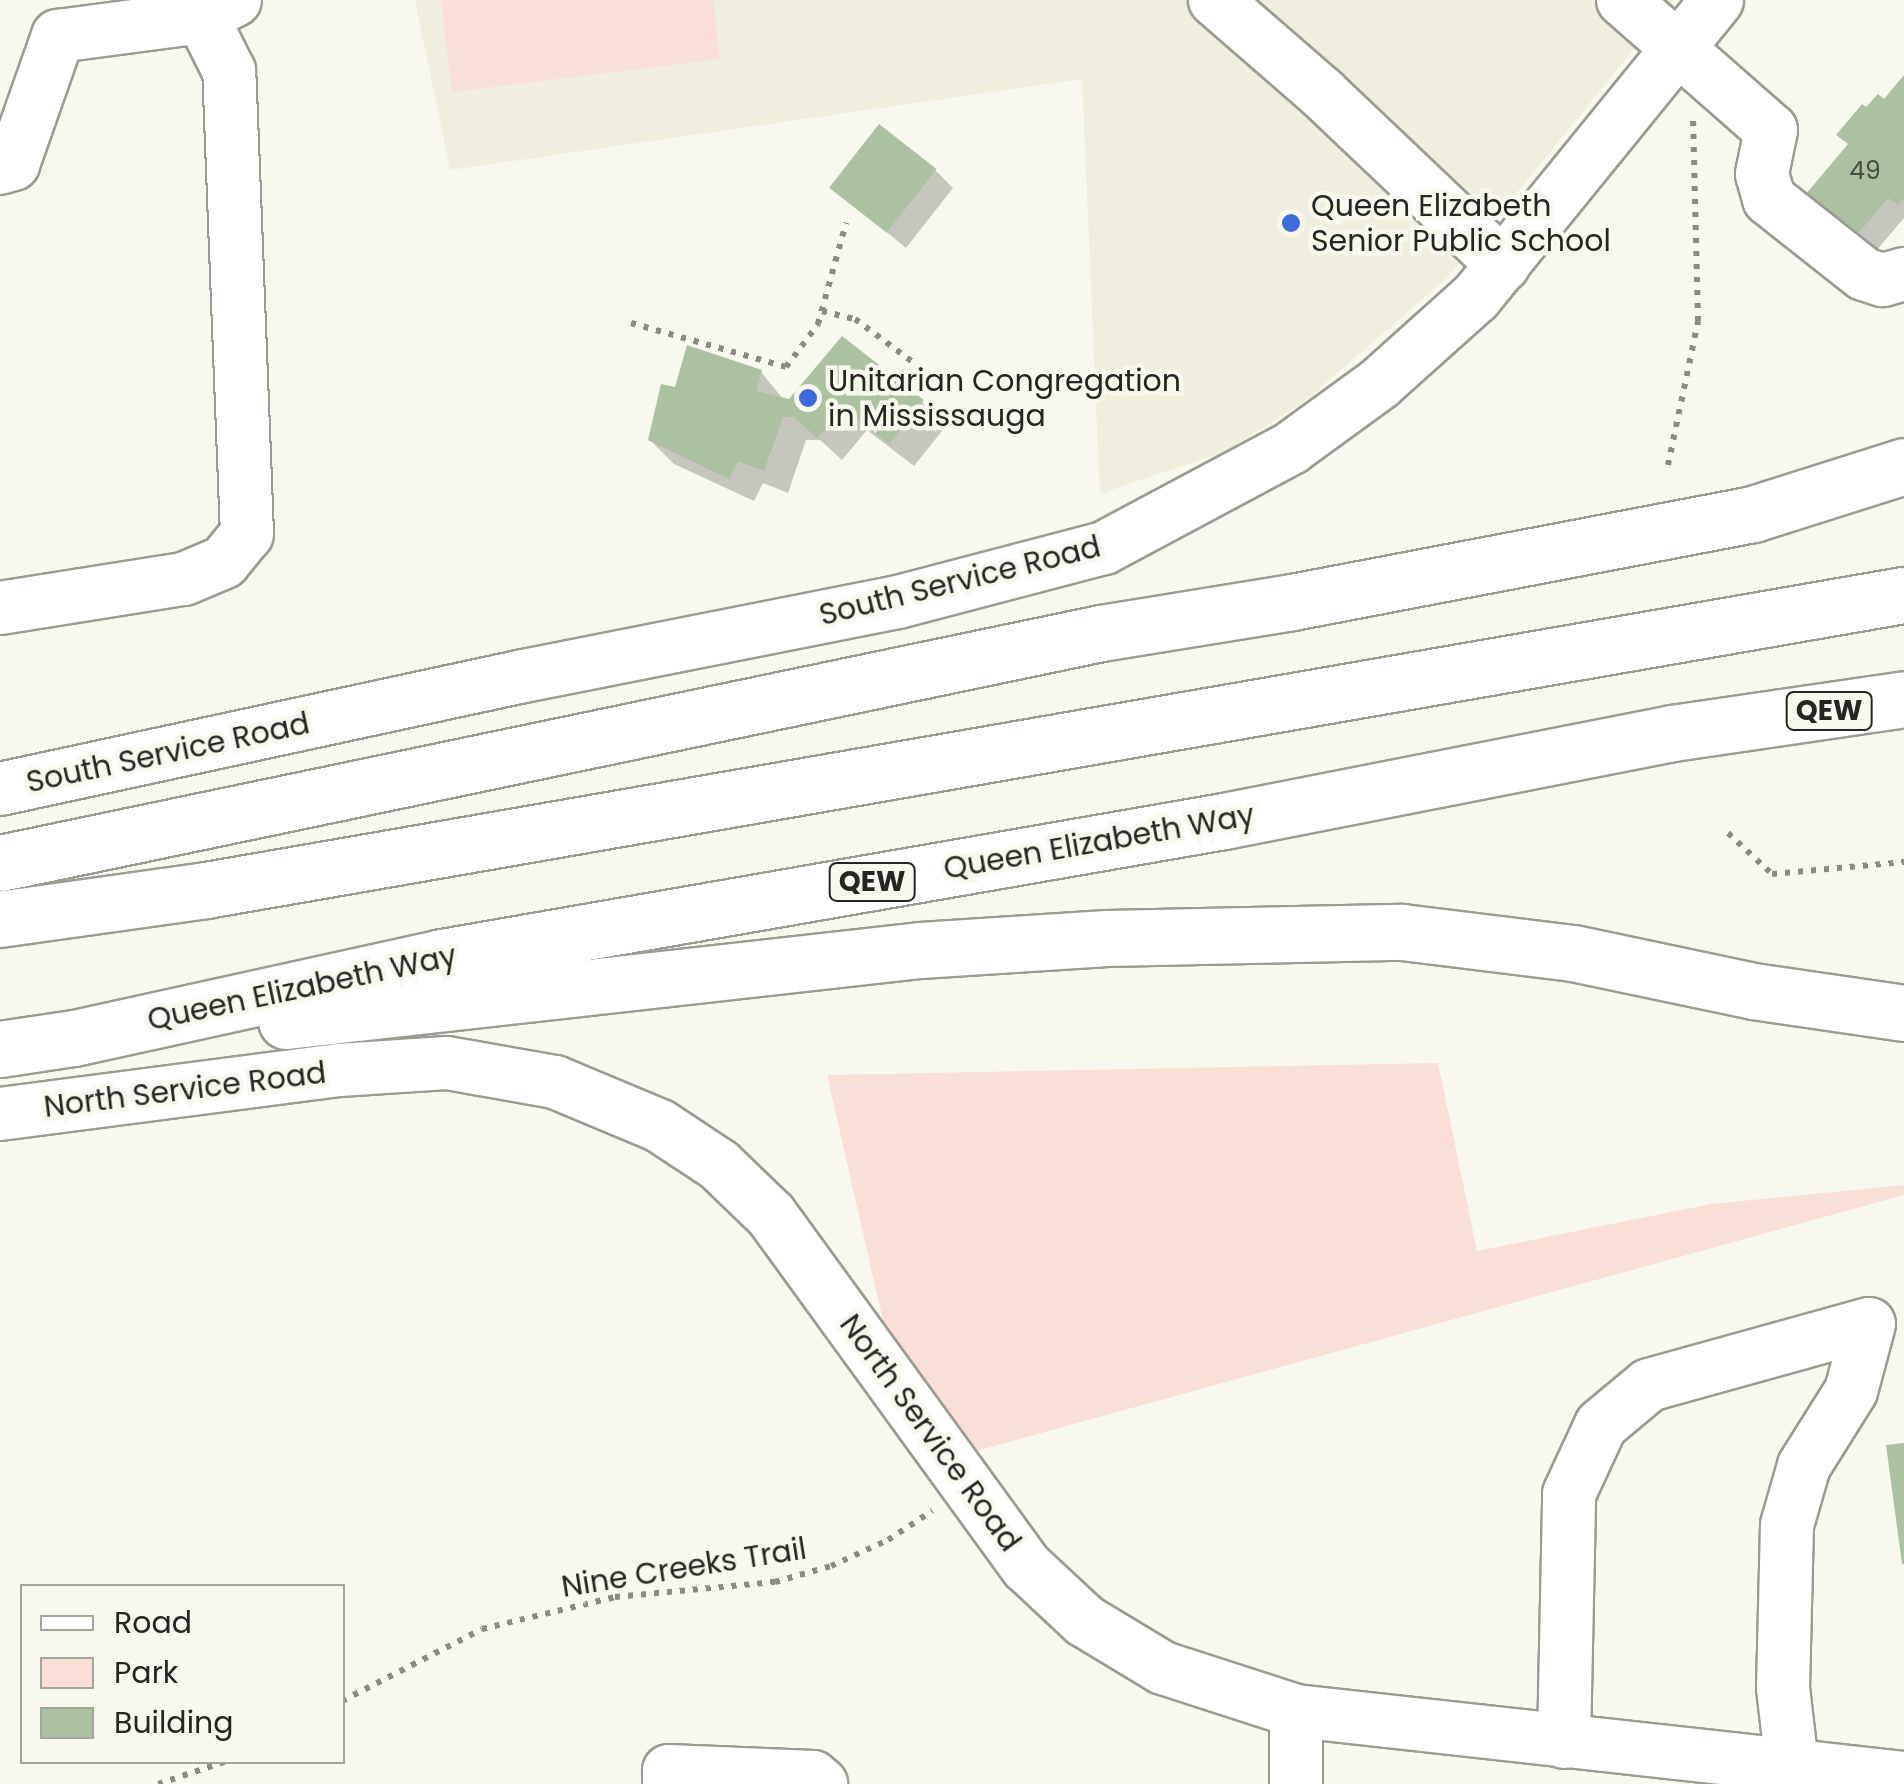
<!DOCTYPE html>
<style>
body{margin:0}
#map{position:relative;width:1904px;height:1784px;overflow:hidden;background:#f9f8ee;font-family:Poppins,sans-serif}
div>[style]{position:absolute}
.built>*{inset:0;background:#f0eedd}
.green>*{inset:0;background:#fadfd7}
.shadow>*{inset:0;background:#0003}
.building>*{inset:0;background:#abc19f;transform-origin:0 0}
.path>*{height:6px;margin-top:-3px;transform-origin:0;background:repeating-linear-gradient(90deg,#8b8b84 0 5px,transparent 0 13px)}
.roads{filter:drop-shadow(2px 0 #9b9b91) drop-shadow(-2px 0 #9b9b91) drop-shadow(0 2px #9b9b91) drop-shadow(0 -2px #9b9b91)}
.minor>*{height:52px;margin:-26px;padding:0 26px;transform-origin:26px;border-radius:26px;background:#fff}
.highway>*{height:55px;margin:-27.5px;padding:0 27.5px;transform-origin:27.5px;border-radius:27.5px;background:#fff}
.dots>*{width:28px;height:28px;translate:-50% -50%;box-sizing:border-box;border:5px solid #f9f8ee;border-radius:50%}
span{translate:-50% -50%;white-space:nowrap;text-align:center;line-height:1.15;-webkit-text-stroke:9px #f9f8ee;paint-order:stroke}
.number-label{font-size:25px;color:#464c40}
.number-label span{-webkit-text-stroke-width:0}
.shield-label span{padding:2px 8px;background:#f9f8ee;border:2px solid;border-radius:8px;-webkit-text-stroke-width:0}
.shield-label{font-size:28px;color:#252521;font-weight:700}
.poi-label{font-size:30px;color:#252521}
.left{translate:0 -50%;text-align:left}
.street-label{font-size:30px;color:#252521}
.legend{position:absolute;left:20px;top:1584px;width:325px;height:180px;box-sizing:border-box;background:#f9f8ee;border:2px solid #a4a49c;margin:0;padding:12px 18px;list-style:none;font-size:30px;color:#252521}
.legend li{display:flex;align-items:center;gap:20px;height:50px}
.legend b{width:50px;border:2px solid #a4a49c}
</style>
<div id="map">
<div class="built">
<i style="clip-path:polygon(415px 0,1674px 0,1449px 276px,1305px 401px,1226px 451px,1100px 494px,1082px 79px,450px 170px)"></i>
</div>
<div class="green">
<i style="clip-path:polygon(441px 0,713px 0,720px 59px,452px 92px)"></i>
<i style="clip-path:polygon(1438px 1063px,1477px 1251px,1711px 1204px,1904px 1185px,1904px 1195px,976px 1451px,884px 1325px,827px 1075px)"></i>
</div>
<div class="shadow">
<i style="clip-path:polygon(1904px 79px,1904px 218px,1870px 258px,1847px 275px,1850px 145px,1866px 111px,1884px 103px)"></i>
<i style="clip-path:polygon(935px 170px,953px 188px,906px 248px,832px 187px)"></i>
<i style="clip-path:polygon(761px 372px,784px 400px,922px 402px,946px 426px,914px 466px,867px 430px,842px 460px,820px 440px,806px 440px,788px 493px,763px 483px,754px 501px,674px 464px,650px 440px,677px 390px)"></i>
</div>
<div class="building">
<i style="clip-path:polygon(1904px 75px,1904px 198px,1898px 205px,1888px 198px,1851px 242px,1800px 201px,1848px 144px,1836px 135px,1862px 104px,1866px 107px,1878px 94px,1884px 99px)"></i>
<i style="left:879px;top:124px;width:73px;height:81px;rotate:38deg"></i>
<i style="clip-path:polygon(842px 336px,924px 400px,889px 444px,842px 408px,817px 438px,794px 417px,783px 417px,764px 471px,738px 461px,729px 479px,648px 440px,661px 384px,675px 387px,687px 345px,762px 370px,757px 391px,789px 399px)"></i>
<i style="clip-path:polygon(1904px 1443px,1904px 1564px,1902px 1564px,1886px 1445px)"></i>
</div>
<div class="path">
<i style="left:822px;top:311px;width:34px;rotate:14deg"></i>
<i style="left:855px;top:319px;width:127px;rotate:36.7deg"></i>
<i style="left:631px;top:323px;width:161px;rotate:15.8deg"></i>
<i style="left:786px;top:367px;width:54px;rotate:-53.3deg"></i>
<i style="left:818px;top:324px;width:105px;rotate:-74.5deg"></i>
<i style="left:1668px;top:465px;width:147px;rotate:-78.2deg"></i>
<i style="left:1698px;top:321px;width:201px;rotate:-91.4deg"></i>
<i style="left:1728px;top:833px;width:60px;rotate:43deg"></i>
<i style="left:1772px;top:874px;width:133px;rotate:-5.2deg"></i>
<i style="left:342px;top:1701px;width:157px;rotate:-27.2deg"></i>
<i style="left:482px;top:1629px;width:137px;rotate:-13.5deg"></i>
<i style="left:615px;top:1597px;width:161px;rotate:-5.4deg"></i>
<i style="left:775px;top:1582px;width:58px;rotate:-15.9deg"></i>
<i style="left:831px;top:1566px;width:63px;rotate:-24.5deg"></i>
<i style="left:888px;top:1540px;width:53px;rotate:-33.4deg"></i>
<i style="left:158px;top:1784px;width:70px;rotate:-18.4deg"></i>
</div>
<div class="roads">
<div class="minor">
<i style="left:1215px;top:0;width:142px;rotate:41deg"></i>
<i style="left:1322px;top:93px;width:250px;rotate:43.5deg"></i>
<i style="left:1623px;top:0;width:197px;rotate:41.3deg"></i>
<i style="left:1771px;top:130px;width:45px;rotate:101.6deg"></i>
<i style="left:1762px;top:174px;width:26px;rotate:74deg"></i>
<i style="left:1769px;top:199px;width:121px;rotate:38.3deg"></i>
<i style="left:1864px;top:274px;width:20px;rotate:18deg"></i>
<i style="left:1883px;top:280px;width:22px;rotate:-16deg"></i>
<i style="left:0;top:168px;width:14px;rotate:-17deg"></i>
<i style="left:13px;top:164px;width:136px;rotate:-70.6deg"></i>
<i style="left:58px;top:36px;width:145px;rotate:-7.5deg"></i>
<i style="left:202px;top:17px;width:37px;rotate:-27deg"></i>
<i style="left:0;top:608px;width:186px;rotate:-9deg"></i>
<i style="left:184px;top:579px;width:43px;rotate:-23deg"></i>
<i style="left:224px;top:562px;width:36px;rotate:-51deg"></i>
<i style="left:247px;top:534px;width:463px;rotate:-92.2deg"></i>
<i style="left:229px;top:71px;width:60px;rotate:-116.6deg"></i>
<i style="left:0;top:789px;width:531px;rotate:-12.18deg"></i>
<i style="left:519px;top:677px;width:386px;rotate:-11.2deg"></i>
<i style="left:898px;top:602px;width:213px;rotate:-14.7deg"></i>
<i style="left:1104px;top:548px;width:212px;rotate:-28.1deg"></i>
<i style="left:1291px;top:448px;width:110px;rotate:-36.1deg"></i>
<i style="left:1380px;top:383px;width:129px;rotate:-41.9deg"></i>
<i style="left:1476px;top:297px;width:382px;rotate:-50.9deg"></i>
<i style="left:0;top:1114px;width:342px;rotate:-7.4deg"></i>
<i style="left:339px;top:1070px;width:108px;rotate:-3.7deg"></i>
<i style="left:447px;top:1063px;width:110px;rotate:10deg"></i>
<i style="left:555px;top:1082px;width:114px;rotate:22.7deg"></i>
<i style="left:660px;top:1126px;width:71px;rotate:33.5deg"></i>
<i style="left:719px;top:1165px;width:72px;rotate:43.9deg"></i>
<i style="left:771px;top:1215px;width:435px;rotate:54deg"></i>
<i style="left:1027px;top:1567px;width:79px;rotate:43deg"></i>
<i style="left:1085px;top:1621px;width:91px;rotate:31.1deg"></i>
<i style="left:1163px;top:1668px;width:140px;rotate:17.9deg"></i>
<i style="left:1296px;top:1711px;width:612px;rotate:6.29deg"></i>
<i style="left:1296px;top:1711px;width:73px;rotate:90deg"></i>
<i style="left:1564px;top:1742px;width:248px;rotate:-88.8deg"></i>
<i style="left:1569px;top:1494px;width:76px;rotate:-65.1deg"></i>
<i style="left:1601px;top:1425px;width:62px;rotate:-39.8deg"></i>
<i style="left:1649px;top:1385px;width:228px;rotate:-15.5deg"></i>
<i style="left:1869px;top:1324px;width:69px;rotate:105deg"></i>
<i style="left:1851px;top:1391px;width:89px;rotate:122.1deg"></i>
<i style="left:1804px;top:1466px;width:61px;rotate:106.1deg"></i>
<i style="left:1787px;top:1525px;width:163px;rotate:91.4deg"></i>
<i style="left:1783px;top:1688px;width:78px;rotate:83.3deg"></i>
<i style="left:669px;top:1784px;width:13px;rotate:-90deg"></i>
<i style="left:669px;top:1771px;width:144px;rotate:2.4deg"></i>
<i style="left:813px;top:1777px;width:11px;rotate:41deg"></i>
</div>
<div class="highway">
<i style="left:0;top:863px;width:1125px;rotate:-11.8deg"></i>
<i style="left:1101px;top:633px;width:193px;rotate:-9.2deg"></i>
<i style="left:1292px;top:602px;width:469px;rotate:-10.8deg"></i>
<i style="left:1753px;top:514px;width:158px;rotate:-17.6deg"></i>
<i style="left:0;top:919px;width:208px;rotate:-8deg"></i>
<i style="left:206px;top:890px;width:1723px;rotate:-9.86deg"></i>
<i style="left:286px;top:1021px;width:638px;rotate:-6.39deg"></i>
<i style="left:920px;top:950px;width:187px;rotate:-3.7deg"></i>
<i style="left:1107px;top:938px;width:295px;rotate:-1.2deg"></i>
<i style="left:1402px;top:932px;width:172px;rotate:7deg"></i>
<i style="left:1573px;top:953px;width:184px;rotate:11.9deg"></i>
<i style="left:1753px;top:991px;width:153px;rotate:8.3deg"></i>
<i style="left:0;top:1049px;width:75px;rotate:-8.5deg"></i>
<i style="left:74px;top:1038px;width:377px;rotate:-12.4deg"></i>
<i style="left:442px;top:957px;width:794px;rotate:-9.87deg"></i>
<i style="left:1224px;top:821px;width:457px;rotate:-11.1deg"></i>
<i style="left:1672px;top:733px;width:234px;rotate:-8.3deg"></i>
</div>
</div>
<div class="dots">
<i style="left:1291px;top:223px;background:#3c6bdb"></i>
<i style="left:808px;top:398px;background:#3c6bdb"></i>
</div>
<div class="number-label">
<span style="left:1865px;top:171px">49</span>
</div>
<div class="shield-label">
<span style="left:1829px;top:711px">QEW</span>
<span style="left:872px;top:882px">QEW</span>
</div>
<div class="poi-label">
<span class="left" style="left:1311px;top:223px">Queen Elizabeth<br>Senior Public School</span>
<span class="left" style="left:828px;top:398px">Unitarian Congregation<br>in Mississauga</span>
</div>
<div class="street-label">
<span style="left:960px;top:581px;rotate:-14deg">South Service Road</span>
<span style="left:168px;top:753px;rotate:-12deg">South Service Road</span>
<span style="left:1099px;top:842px;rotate:-10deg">Queen Elizabeth Way</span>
<span style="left:302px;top:988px;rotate:-12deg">Queen Elizabeth Way</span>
<span style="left:185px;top:1090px;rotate:-7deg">North Service Road</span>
<span style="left:930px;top:1433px;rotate:54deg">North Service Road</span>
<span style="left:684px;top:1568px;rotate:-9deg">Nine Creeks Trail</span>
</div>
<ul class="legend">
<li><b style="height:12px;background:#fff"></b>Road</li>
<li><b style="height:28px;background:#fadfd7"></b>Park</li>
<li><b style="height:28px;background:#abc19f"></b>Building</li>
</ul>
</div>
